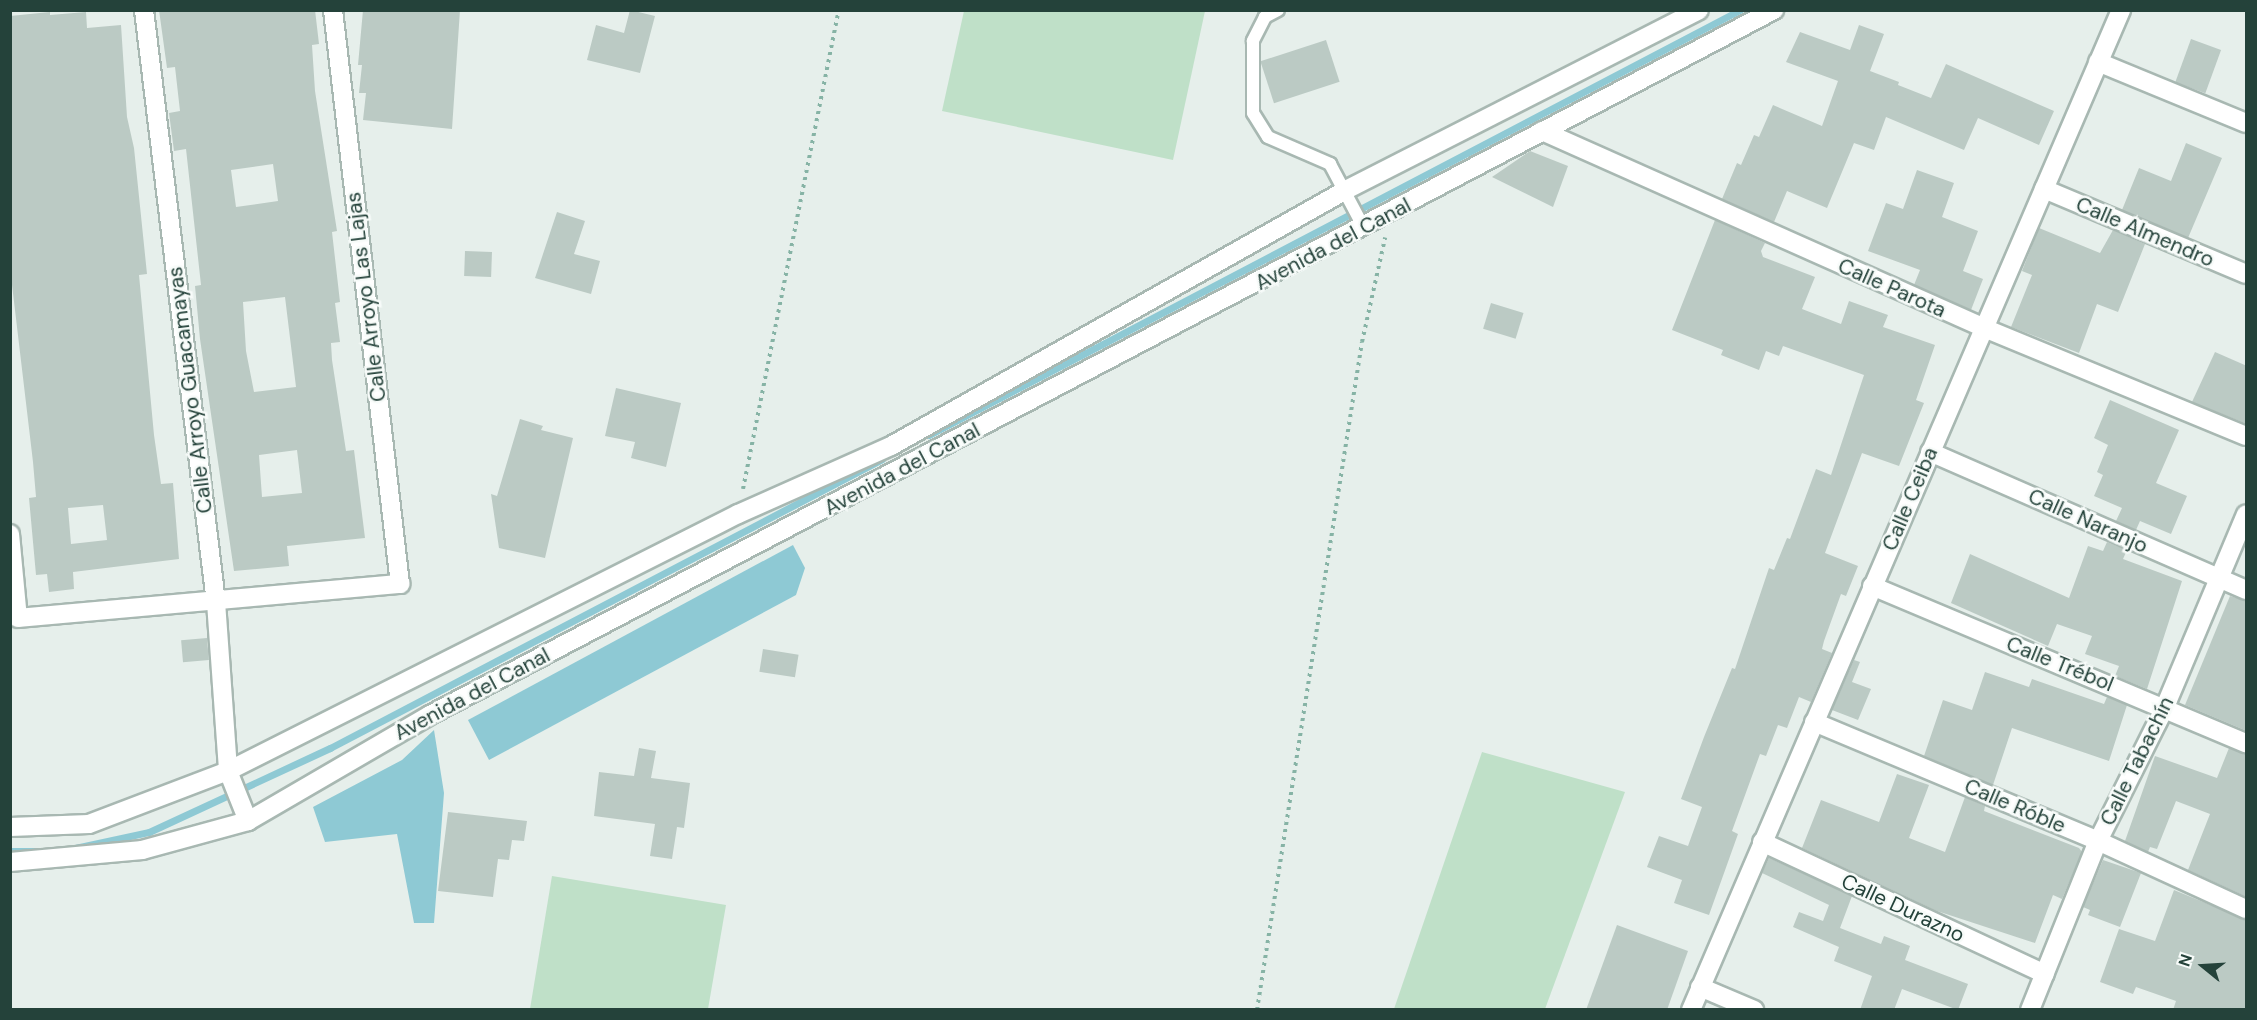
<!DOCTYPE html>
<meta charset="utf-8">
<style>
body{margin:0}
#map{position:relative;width:2257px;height:1020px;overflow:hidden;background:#e6efeb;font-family:"DM Sans",sans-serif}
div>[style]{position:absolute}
.green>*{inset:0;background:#bfe0c8}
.water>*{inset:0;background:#8ec9d4}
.stream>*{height:7px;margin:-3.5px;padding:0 3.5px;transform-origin:3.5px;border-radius:3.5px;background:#8ec9d4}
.building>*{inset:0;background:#bbcac4;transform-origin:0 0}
.path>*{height:4px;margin-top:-2px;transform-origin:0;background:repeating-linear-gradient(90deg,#86b3a5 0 3px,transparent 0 7.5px)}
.roads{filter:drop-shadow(2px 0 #a8b8b2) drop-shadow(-2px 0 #a8b8b2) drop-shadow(0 2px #a8b8b2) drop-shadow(0 -2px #a8b8b2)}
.service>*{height:12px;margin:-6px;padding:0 6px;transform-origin:6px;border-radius:6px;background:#fff}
.minor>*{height:18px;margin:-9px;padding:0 9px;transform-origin:9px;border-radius:9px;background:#fff}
.tertiary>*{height:18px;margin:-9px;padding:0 9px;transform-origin:9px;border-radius:9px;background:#fff}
span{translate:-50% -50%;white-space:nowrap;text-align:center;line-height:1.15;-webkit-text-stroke:5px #f7fbf9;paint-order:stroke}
.street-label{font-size:21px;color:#24423a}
.frame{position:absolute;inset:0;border:12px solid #24423a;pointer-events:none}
.north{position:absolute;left:2173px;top:936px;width:60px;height:60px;-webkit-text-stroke:4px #f7fbf9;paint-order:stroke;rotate:288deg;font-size:16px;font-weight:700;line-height:24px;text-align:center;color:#24423a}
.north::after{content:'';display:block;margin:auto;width:21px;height:27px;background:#24423a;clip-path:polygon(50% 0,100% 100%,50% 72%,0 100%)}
</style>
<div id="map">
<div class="green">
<i style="clip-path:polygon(964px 11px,1205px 11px,1173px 160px,942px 111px)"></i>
<i style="clip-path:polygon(1482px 752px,1625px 792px,1545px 1009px,1394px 1009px)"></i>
<i style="clip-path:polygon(552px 876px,726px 905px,708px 1009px,530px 1009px)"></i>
</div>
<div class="water">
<i style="clip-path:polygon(793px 545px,805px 568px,796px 595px,489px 760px,468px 720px)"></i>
<i style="clip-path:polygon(434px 730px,444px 793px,434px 923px,414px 923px,397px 834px,325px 842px,313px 807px,402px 760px)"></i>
</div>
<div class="stream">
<i style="left:929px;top:435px;width:916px;rotate:-27.66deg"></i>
<i style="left:75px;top:848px;width:76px;rotate:-12.2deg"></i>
<i style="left:149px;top:832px;width:200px;rotate:-24.9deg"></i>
<i style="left:330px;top:748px;width:623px;rotate:-27.63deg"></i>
<i style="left:10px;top:851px;width:30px"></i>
</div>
<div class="building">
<i style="clip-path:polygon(evenodd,159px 10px,315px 10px,319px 44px,312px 45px,315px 91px,337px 231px,332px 232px,340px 302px,335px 303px,340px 342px,331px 343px,332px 360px,346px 451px,354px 450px,365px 538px,287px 546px,289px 566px,234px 571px,200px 339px,195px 286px,201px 285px,186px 149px,174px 151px,169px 113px,180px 111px,175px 67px,167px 68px,159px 10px,273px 164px,278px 201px,236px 207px,231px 170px,273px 164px,159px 10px,285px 297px,296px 387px,254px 392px,246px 351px,243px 302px,285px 297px,159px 10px,297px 450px,302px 493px,262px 497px,259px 455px,297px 450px)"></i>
<i style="clip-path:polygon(363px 10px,460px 10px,452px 129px,363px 120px,366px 93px,359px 93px,362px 65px,358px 65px)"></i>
<i style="clip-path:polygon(630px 10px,655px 16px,640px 73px,587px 60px,596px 25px,624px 33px)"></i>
<i style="clip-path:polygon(evenodd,50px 12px,50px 15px,86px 12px,87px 28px,121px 25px,127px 117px,134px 148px,147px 274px,139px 275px,154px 435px,161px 484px,173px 483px,179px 559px,73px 572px,74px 589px,49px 592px,47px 574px,36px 575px,29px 498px,36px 497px,33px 462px,10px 268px,10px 16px,50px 12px,103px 505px,107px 540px,71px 544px,68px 508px,103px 505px)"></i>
<i style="clip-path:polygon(1859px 25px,1884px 34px,1870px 71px,1899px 82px,1898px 85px,1931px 98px,1946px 64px,2054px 111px,2039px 145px,1978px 118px,1964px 150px,1886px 117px,1874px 150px,1854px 143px,1827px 208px,1787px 191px,1774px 222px,1722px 199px,1737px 163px,1741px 165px,1754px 135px,1759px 137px,1773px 105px,1822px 126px,1838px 81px,1786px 62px,1800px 32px,1850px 50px)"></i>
<i style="left:2191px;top:39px;width:32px;height:46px;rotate:20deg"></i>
<i style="left:1326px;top:40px;width:44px;height:69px;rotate:72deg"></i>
<i style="clip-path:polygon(2186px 143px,2222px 158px,2188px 238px,2122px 210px,2139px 168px,2171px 181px)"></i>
<i style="clip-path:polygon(1530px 151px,1568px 166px,1553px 207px,1492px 177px)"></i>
<i style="clip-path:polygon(1917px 170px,1954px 183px,1942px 217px,1978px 231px,1963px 271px,1983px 279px,1971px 310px,1914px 285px,1920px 270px,1868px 251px,1886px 203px,1903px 209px)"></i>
<i style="clip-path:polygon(557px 212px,585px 221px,574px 254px,600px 261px,591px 294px,535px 278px)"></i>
<i style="clip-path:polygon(1715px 220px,1765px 243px,1761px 251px,1763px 257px,1815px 277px,1802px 309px,1841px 324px,1849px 301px,1888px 315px,1883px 327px,1935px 345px,1916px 400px,1924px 403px,1899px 466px,1862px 453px,1825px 553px,1858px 566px,1846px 596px,1841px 594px,1824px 641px,1822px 649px,1832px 653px,1811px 702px,1799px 697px,1787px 728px,1778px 725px,1766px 756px,1760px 754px,1732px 831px,1738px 834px,1709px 915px,1674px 903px,1682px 880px,1647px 867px,1659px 836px,1688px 846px,1702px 807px,1681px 799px,1704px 737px,1732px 668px,1735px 669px,1769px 568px,1774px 570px,1787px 538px,1790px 539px,1816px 469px,1831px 475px,1864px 375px,1783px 346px,1779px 356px,1766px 351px,1759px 370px,1721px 355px,1723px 350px,1672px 330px)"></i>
<i style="clip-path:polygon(2039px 228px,2100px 253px,2113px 230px,2145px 244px,2118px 312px,2097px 304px,2079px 353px,2011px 327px,2032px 275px,2022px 271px)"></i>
<i style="left:465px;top:251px;width:27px;height:25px;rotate:2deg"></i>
<i style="left:1491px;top:303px;width:34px;height:27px;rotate:17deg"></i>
<i style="clip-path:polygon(2215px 352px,2247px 366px,2247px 424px,2192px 402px)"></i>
<i style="clip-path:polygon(616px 388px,681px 403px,666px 467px,631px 458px,635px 442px,605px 436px)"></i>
<i style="clip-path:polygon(2110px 400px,2179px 430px,2156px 483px,2187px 496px,2171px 534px,2140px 521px,2136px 530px,2116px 521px,2122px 508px,2094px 496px,2103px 475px,2097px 472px,2108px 445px,2094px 438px)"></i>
<i style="clip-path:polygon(520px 419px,543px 426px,541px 430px,573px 438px,545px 558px,499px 548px,491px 494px,497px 496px)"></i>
<i style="clip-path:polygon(2107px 542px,2127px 550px,2123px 559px,2182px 581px,2147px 689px,2115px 676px,2119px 666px,2085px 654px,2092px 636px,2057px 624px,2048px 646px,1951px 603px,1970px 554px,2069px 598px,2088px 546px,2103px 551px)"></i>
<i style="clip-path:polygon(2230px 596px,2247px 601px,2247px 731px,2185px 705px)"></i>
<i style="left:207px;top:638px;width:22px;height:26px;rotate:85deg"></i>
<i style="left:763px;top:649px;width:36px;height:23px;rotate:9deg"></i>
<i style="clip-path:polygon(1854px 660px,1860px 662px,1852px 682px,1871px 689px,1858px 720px,1832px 710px)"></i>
<i style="clip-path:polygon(1985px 672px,2029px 687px,2032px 679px,2104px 704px,2107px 697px,2127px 705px,2109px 761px,2012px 728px,1993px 785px,1924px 756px,1943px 700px,1972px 710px)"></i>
<i style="clip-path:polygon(639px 748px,656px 751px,651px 778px,690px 783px,684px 828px,677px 827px,672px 859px,650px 856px,655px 824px,594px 816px,599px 772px,634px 776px)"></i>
<i style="clip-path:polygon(2229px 748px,2247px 754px,2247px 897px,2188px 870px,2210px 814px,2176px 801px,2157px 849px,2150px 847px,2148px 852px,2125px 841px,2155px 756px,2217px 778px)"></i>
<i style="clip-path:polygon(1897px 774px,1929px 785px,1909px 838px,1945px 852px,1965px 797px,1985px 806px,1984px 811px,2079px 848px,2082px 852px,2062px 899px,2053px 895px,2035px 943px,1937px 911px,1802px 848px,1821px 800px,1879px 822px)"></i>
<i style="clip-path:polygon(448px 812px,527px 821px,524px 841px,512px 840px,509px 860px,498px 859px,493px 897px,438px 891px)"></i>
<i style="clip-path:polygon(1769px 858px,1852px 896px,1840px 928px,1881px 944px,1884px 936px,1910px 946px,1905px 960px,1968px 984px,1958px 1010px,1902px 989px,1894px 1010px,1860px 1010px,1872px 976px,1834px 961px,1839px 947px,1793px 927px,1799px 912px,1823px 921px,1829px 905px,1762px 873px)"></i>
<i style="clip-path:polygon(2103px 860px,2141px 873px,2120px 927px,2088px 915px,2090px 910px,2083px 907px)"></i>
<i style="clip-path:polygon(2174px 890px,2247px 920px,2247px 1010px,2173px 1010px,2176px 1001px,2136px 987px,2133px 994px,2100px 982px,2119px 929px,2155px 941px)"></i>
<i style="clip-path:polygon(1617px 925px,1688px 951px,1667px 1010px,1586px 1010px)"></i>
</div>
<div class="path">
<i style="left:743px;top:489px;width:489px;rotate:-78.7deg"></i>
<i style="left:1257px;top:1010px;width:676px;rotate:-81.07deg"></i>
<i style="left:1362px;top:342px;width:107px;rotate:-77.5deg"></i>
</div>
<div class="roads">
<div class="service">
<i style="left:1278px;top:10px;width:15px;rotate:152deg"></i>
<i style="left:1265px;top:17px;width:27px;rotate:117deg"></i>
<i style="left:1253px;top:41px;width:72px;rotate:90deg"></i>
<i style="left:1253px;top:113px;width:28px;rotate:58deg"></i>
<i style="left:1268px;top:137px;width:68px;rotate:23.5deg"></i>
<i style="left:1330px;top:164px;width:72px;rotate:62deg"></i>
</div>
<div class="minor">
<i style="left:144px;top:10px;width:596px;rotate:83.07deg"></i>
<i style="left:216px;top:602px;width:169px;rotate:85.9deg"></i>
<i style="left:228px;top:771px;width:54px;rotate:68.2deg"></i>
<i style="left:2098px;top:62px;width:160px;rotate:22.4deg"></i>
<i style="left:1542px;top:131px;width:484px;rotate:24deg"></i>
<i style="left:1984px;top:328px;width:283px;rotate:22.4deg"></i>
<i style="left:2044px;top:189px;width:219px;rotate:22.8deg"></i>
<i style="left:1930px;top:452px;width:345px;rotate:23.6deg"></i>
<i style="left:10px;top:534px;width:84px;rotate:84.6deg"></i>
<i style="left:18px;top:618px;width:384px;rotate:-5.1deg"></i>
<i style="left:400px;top:584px;width:578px;rotate:-96.66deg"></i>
<i style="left:1872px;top:586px;width:406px;rotate:22.8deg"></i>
<i style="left:1814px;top:722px;width:308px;rotate:22.7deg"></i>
<i style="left:2098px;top:841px;width:163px;rotate:24.7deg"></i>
<i style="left:10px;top:827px;width:79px;rotate:-2.2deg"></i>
<i style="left:89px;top:824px;width:149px;rotate:-20.9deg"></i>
<i style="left:228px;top:771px;width:571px;rotate:-26.74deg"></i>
<i style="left:738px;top:514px;width:167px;rotate:-24deg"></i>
<i style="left:891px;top:446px;width:522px;rotate:-29.36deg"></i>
<i style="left:1346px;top:190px;width:396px;rotate:-27deg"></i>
<i style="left:1762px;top:842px;width:312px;rotate:25deg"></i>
<i style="left:1700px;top:987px;width:59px;rotate:23.1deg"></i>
<i style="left:1691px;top:1010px;width:1089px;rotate:-66.73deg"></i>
<i style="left:2030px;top:1010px;width:182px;rotate:-68.1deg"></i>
<i style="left:2098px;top:841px;width:150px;rotate:-63.4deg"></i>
<i style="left:2165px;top:707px;width:209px;rotate:-67.2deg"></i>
</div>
<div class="tertiary">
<i style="left:10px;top:862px;width:133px;rotate:-5.2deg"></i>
<i style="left:142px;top:850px;width:110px;rotate:-15.3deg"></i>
<i style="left:248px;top:821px;width:211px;rotate:-30.2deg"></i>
<i style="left:430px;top:715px;width:1518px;rotate:-27.68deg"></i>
</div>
</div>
<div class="street-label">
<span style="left:2145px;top:232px;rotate:23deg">Calle Almendro</span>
<span style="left:1333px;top:244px;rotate:-28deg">Avenida del Canal</span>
<span style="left:1892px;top:288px;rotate:24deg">Calle Parota</span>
<span style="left:366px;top:297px;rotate:-97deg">Calle Arroyo Las Lajas</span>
<span style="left:190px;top:390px;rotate:-97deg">Calle Arroyo Guacamayas</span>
<span style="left:902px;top:469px;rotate:-28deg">Avenida del Canal</span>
<span style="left:1910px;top:499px;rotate:-67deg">Calle Ceiba</span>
<span style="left:2088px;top:521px;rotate:24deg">Calle Naranjo</span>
<span style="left:2060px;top:664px;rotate:22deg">Calle Trébol</span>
<span style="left:472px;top:694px;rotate:-28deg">Avenida del Canal</span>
<span style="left:2137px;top:761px;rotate:-64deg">Calle Tabachín</span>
<span style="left:2015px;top:806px;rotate:23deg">Calle Róble</span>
<span style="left:1903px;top:908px;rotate:25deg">Calle Durazno</span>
</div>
<div class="frame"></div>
<div class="north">N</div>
</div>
